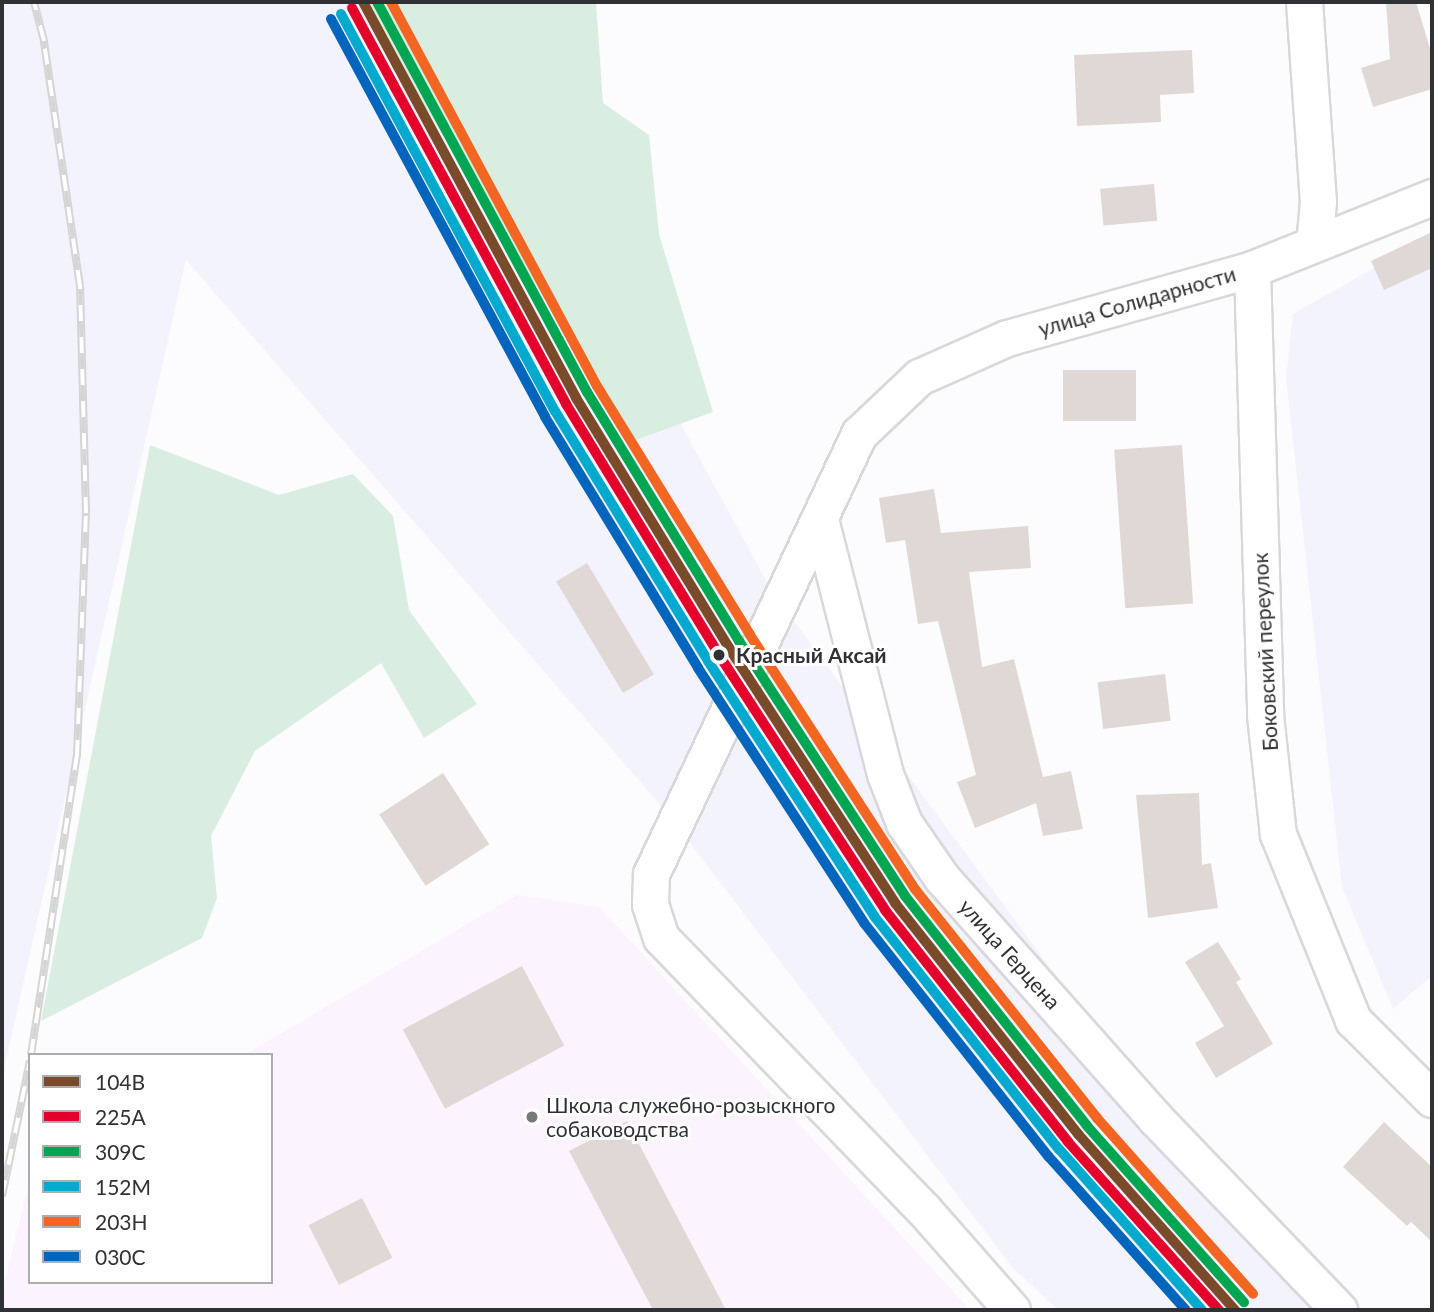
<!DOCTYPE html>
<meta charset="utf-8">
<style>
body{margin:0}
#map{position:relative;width:1434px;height:1312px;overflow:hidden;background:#fcfcfe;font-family:Lato,sans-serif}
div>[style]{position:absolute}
.built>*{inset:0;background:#f3f3fe}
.education>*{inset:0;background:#fbf3fe}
.green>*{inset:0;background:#d9eee1}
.building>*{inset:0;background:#e0d8d5;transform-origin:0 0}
.roads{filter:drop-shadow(2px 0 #d8d8db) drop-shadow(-2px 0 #d8d8db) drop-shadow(0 2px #d8d8db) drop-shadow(0 -2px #d8d8db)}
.minor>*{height:35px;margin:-17.5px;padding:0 17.5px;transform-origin:17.5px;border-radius:17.5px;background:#fff}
.rail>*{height:8px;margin-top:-4px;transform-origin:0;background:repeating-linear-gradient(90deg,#fff 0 16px,#d5d5d5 0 32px);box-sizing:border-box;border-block:2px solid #d5d5d5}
.rail-1>*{height:10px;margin:-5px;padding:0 5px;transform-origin:5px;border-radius:5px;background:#7a4b2a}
.rail-2>*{height:10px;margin:-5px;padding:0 5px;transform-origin:5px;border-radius:5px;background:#e4002b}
.rail-3>*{height:10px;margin:-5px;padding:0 5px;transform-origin:5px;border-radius:5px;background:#00a651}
.rail-4>*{height:10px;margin:-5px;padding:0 5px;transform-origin:5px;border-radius:5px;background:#00a9ce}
.rail-5>*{height:10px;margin:-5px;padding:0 5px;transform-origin:5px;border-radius:5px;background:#f26522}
.rail-6>*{height:10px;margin:-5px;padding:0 5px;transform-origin:5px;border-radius:5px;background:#0065bd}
.dots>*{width:19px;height:19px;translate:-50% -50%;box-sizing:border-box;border:4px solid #fff;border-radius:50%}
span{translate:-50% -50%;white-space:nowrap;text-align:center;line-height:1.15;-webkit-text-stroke:6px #fff;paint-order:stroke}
.street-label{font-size:21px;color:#303135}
.stop-label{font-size:21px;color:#303135;font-weight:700}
.left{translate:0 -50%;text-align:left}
.poi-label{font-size:21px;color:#303135}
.frame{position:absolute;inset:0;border:4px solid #303135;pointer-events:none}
.legend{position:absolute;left:28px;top:1053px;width:245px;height:231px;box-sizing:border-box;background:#fff;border:2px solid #acadae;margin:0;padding:9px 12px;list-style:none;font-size:21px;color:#303135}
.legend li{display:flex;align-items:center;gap:14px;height:35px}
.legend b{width:35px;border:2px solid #acadae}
</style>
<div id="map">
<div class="built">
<i style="clip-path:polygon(2px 2px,451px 2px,772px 591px,1161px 1118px,1356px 1310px,1058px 1310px,1012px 1267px,669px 815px,186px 260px,2px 1078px)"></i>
<i style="clip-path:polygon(1432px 235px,1432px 976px,1393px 1009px,1342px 887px,1286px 378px,1293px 314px)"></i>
</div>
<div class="education">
<i style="clip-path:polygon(517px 895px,599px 907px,970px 1310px,2px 1310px,2px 1292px,30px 1180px,30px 1282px,271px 1282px,271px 1055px,244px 1055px)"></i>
</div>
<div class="green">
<i style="clip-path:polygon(360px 2px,596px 2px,603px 103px,649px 135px,659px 234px,713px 412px,633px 441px)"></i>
<i style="clip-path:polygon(150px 445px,279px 495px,353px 474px,393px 516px,409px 610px,477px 704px,424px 738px,381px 663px,255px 751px,211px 836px,217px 898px,202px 938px,41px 1021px)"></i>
</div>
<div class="building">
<i style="clip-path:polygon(1386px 2px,1416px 2px,1432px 55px,1432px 89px,1373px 107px,1361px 68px,1390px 59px)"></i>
<i style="clip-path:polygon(1192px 50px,1194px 93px,1160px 95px,1161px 122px,1077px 126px,1074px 55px)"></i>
<i style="left:1154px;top:184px;width:37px;height:54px;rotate:85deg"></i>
<i style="clip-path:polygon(1432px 232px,1432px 268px,1384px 290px,1371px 261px)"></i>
<i style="left:1063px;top:370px;width:73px;height:51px"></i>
<i style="left:1182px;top:445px;width:159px;height:68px;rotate:86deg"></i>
<i style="clip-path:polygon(934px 489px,941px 533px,1028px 526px,1031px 568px,969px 572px,982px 667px,1014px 659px,1043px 777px,1071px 771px,1083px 829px,1043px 836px,1036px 803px,975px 828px,957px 782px,976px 775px,938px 621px,918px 624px,905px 540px,886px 543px,879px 498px)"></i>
<i style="left:587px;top:563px;width:130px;height:36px;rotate:59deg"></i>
<i style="left:1165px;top:674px;width:47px;height:68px;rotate:83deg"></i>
<i style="left:443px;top:773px;width:85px;height:76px;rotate:57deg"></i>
<i style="clip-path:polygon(1199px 793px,1202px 865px,1211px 863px,1218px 908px,1148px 918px,1136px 795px)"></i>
<i style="clip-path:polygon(1218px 942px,1241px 979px,1236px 982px,1273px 1044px,1216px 1078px,1195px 1043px,1224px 1026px,1185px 962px)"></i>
<i style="left:522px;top:966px;width:90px;height:135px;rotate:62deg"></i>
<i style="clip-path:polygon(627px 1121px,726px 1310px,653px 1310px,569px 1151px)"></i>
<i style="clip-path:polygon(1384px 1122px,1432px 1167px,1432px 1242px,1411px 1222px,1407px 1226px,1343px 1167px)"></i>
<i style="left:362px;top:1198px;width:67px;height:60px;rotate:63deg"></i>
</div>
<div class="roads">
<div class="minor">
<i style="left:1304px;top:2px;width:200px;rotate:86deg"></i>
<i style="left:1318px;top:202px;width:42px;rotate:95.4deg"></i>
<i style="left:1252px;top:269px;width:446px;rotate:88.3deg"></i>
<i style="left:1265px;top:715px;width:120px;rotate:83.8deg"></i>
<i style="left:1278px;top:834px;width:201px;rotate:68deg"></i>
<i style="left:1353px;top:1020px;width:112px;rotate:45deg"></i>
<i style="left:820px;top:519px;width:263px;rotate:75.7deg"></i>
<i style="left:885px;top:774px;width:53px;rotate:68.8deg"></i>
<i style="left:904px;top:823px;width:67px;rotate:55.4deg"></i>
<i style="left:942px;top:878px;width:321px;rotate:48.4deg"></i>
<i style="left:1155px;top:1118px;width:266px;rotate:46.2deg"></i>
<i style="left:1012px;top:1310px;width:133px;rotate:-131.3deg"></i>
<i style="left:924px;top:1210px;width:378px;rotate:-134deg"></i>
<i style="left:661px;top:938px;width:36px;rotate:-108deg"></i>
<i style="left:650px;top:904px;width:30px;rotate:-88deg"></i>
<i style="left:651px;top:874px;width:487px;rotate:-64.7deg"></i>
<i style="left:859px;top:434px;width:83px;rotate:-43.5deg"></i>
<i style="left:919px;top:377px;width:96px;rotate:-23.9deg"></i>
<i style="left:1007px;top:338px;width:255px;rotate:-15.7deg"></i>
<i style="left:1252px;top:269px;width:194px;rotate:-21.8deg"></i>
</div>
</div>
<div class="rail">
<i style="left:31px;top:1055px;width:303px;rotate:-81.3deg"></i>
<i style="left:77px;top:756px;width:243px;rotate:-87.9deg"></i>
<i style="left:86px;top:513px;width:227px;rotate:-91.5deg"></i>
<i style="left:80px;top:286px;width:248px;rotate:-98.4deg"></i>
<i style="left:44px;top:41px;width:40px;rotate:-104.4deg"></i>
<i style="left:2px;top:1196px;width:138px;rotate:-78.3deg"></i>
</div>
<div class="rail-1">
<i style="left:363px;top:2px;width:450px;rotate:61.7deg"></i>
<i style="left:576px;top:398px;width:293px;rotate:58.5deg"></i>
<i style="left:729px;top:648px;width:304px;rotate:56.9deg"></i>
<i style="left:895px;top:903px;width:295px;rotate:51.6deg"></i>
<i style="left:1078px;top:1134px;width:236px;rotate:48.3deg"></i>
</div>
<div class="rail-2">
<i style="left:352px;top:8px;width:450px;rotate:61.6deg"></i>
<i style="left:566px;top:404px;width:294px;rotate:58.6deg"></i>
<i style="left:719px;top:655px;width:304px;rotate:56.9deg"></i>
<i style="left:885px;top:910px;width:295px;rotate:51.7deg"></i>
<i style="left:1068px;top:1142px;width:226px;rotate:48.1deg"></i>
</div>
<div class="rail-3">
<i style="left:377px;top:2px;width:443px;rotate:61.7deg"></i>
<i style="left:587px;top:392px;width:292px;rotate:58.6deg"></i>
<i style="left:739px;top:641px;width:304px;rotate:56.9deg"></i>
<i style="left:905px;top:896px;width:293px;rotate:51.6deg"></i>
<i style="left:1087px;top:1126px;width:236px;rotate:48.3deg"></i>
</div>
<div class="rail-4">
<i style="left:341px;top:14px;width:451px;rotate:61.7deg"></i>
<i style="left:555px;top:411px;width:293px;rotate:58.5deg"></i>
<i style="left:708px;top:661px;width:304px;rotate:56.9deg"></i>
<i style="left:874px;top:916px;width:298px;rotate:51.6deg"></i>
<i style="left:1059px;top:1149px;width:215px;rotate:48.4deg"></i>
</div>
<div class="rail-5">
<i style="left:391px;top:2px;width:436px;rotate:61.8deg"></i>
<i style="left:597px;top:386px;width:292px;rotate:58.4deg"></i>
<i style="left:750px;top:635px;width:303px;rotate:57deg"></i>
<i style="left:915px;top:889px;width:293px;rotate:51.5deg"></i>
<i style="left:1097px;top:1118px;width:235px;rotate:48.4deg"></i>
</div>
<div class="rail-6">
<i style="left:331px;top:19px;width:452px;rotate:61.7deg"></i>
<i style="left:545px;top:417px;width:294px;rotate:58.6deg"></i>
<i style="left:698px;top:668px;width:304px;rotate:56.9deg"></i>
<i style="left:864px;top:923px;width:298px;rotate:51.7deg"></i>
<i style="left:1049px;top:1157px;width:205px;rotate:48.2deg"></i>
</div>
<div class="dots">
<i style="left:719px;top:655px;background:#303135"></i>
<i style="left:532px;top:1117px;background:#77787b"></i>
</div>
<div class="street-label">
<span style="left:1137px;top:301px;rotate:-16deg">улица Солидарности</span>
<span style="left:1265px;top:652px;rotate:-93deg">Боковский переулок</span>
<span style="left:1010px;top:954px;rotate:48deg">улица Герцена</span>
</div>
<div class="stop-label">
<span class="left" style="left:736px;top:655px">Красный Аксай</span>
</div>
<div class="poi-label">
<span class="left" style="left:546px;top:1117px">Школа служебно-розыскного<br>собаководства</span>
</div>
<div class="frame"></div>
<ul class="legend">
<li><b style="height:9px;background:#7a4b2a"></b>104В</li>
<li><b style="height:9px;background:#e4002b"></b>225А</li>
<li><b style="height:9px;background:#00a651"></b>309С</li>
<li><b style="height:9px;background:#00a9ce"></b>152М</li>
<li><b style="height:9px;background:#f26522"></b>203Н</li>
<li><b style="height:9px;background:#0065bd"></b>030C</li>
</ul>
</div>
